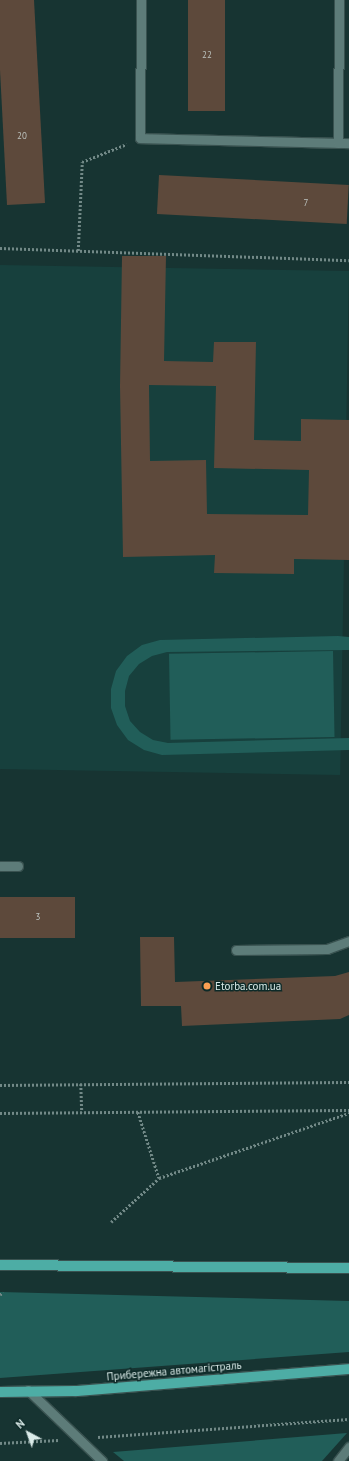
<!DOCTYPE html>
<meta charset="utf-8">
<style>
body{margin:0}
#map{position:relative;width:349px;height:1461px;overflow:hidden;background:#173432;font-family:"PT Sans",sans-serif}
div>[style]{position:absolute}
.built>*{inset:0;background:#17403d;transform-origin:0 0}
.green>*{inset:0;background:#215e59;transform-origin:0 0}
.building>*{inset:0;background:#5d493b;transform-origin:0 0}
.path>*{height:2.5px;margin-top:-1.25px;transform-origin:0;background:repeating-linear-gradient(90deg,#728987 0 2px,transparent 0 4px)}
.roads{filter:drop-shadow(1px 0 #395250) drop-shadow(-1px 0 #395250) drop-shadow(0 1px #395250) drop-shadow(0 -1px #395250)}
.lane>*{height:9px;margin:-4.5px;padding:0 4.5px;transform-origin:4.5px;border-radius:4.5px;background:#5d7c79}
.primary>*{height:10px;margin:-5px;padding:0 5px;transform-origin:5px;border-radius:5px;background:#4dada5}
.dots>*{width:11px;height:11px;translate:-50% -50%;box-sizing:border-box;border:2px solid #0d2a28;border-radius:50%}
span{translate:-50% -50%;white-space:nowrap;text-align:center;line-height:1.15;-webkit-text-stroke:3px #0d2a28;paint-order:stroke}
.number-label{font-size:9px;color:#bcc2be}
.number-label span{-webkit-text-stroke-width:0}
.poi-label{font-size:11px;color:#dbebe9}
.left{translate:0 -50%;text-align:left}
.street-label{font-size:11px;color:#dbebe9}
.north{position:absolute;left:8px;top:1413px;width:40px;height:40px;-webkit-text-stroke:3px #0d2a28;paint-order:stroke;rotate:319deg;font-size:11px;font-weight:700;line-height:16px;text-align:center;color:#dbebe9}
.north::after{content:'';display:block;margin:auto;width:14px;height:18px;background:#dbebe9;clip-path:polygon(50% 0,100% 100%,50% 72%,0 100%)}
</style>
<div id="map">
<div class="built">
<i style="left:0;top:265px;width:349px;height:504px;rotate:1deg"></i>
</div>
<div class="green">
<i style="clip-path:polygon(338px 636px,349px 637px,349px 650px,167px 652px,152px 656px,139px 664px,129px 676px,125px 691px,125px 706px,130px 721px,140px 732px,153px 740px,168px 743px,349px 738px,349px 750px,162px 755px,144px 750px,128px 740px,117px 725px,111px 708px,111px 689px,116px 671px,127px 656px,142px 645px,160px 640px)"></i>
<i style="left:333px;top:651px;width:86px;height:164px;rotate:89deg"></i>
<i style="clip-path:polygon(0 1292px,349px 1301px,349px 1352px,0 1378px)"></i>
<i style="clip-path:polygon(347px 1433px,322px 1461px,124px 1461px,113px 1452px)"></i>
</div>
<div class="building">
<i style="clip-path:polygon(0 0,34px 0,45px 203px,7px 205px,0 70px)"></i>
<i style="left:188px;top:0;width:37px;height:111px"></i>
<i style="left:159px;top:175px;width:190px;height:39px;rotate:3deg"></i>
<i style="clip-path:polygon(evenodd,122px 256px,166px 256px,164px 361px,213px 362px,214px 342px,256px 342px,254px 440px,301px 441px,301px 419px,349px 420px,349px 560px,294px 559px,294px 574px,214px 573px,215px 555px,123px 557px,120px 386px,122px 256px,149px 385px,216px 386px,214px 468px,309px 470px,308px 515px,207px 514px,206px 460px,150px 461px,149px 385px)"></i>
<i style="left:0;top:897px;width:75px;height:41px"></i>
<i style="clip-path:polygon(140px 937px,174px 937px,175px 982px,335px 976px,349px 972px,349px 1015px,340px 1019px,182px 1026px,181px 1006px,141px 1006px)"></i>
</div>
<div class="path">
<i style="left:0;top:248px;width:349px;rotate:2deg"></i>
<i style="left:78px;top:251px;width:89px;rotate:-87.4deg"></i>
<i style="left:82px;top:162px;width:48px;rotate:-21.8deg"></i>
<i style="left:81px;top:1084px;width:28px;rotate:88deg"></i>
<i style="left:0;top:1085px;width:349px;rotate:-0.5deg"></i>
<i style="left:138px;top:1112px;width:69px;rotate:72.3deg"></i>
<i style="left:0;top:1113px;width:349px;rotate:-0.5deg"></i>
<i style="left:111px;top:1222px;width:65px;rotate:-42.5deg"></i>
<i style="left:159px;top:1178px;width:201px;rotate:-18.9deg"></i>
<i style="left:0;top:1295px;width:4px;rotate:-56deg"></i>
<i style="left:98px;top:1437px;width:252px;rotate:-4.1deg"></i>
<i style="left:0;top:1443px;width:59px;rotate:-2.9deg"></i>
</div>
<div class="roads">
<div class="lane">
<i style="left:141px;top:0;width:138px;rotate:90.4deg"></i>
<i style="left:140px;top:138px;width:209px;rotate:1.4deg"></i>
<i style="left:338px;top:143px;width:143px;rotate:-89.6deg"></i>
<i style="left:0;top:866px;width:18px"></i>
<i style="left:236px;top:950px;width:91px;rotate:-0.6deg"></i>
<i style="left:327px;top:949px;width:23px;rotate:-20deg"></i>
<i style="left:28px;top:1390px;width:103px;rotate:43.8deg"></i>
<i style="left:338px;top:1461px;width:18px;rotate:-52deg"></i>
</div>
<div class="primary">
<i style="left:0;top:1265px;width:349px;rotate:0.5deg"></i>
<i style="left:0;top:1392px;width:76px;rotate:-0.8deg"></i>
<i style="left:76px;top:1391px;width:274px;rotate:-4.6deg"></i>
</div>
</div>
<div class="dots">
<i style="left:207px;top:986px;background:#fb9e52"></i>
</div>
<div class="number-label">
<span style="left:207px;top:55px">22</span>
<span style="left:22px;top:136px">20</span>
<span style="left:306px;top:203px">7</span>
<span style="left:38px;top:917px">3</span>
</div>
<div class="poi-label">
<span class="left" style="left:215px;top:986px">Etorba.com.ua</span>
</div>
<div class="street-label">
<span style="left:174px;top:1371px;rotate:-5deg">Прибережна автомагістраль</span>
</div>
<div class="north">N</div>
</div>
